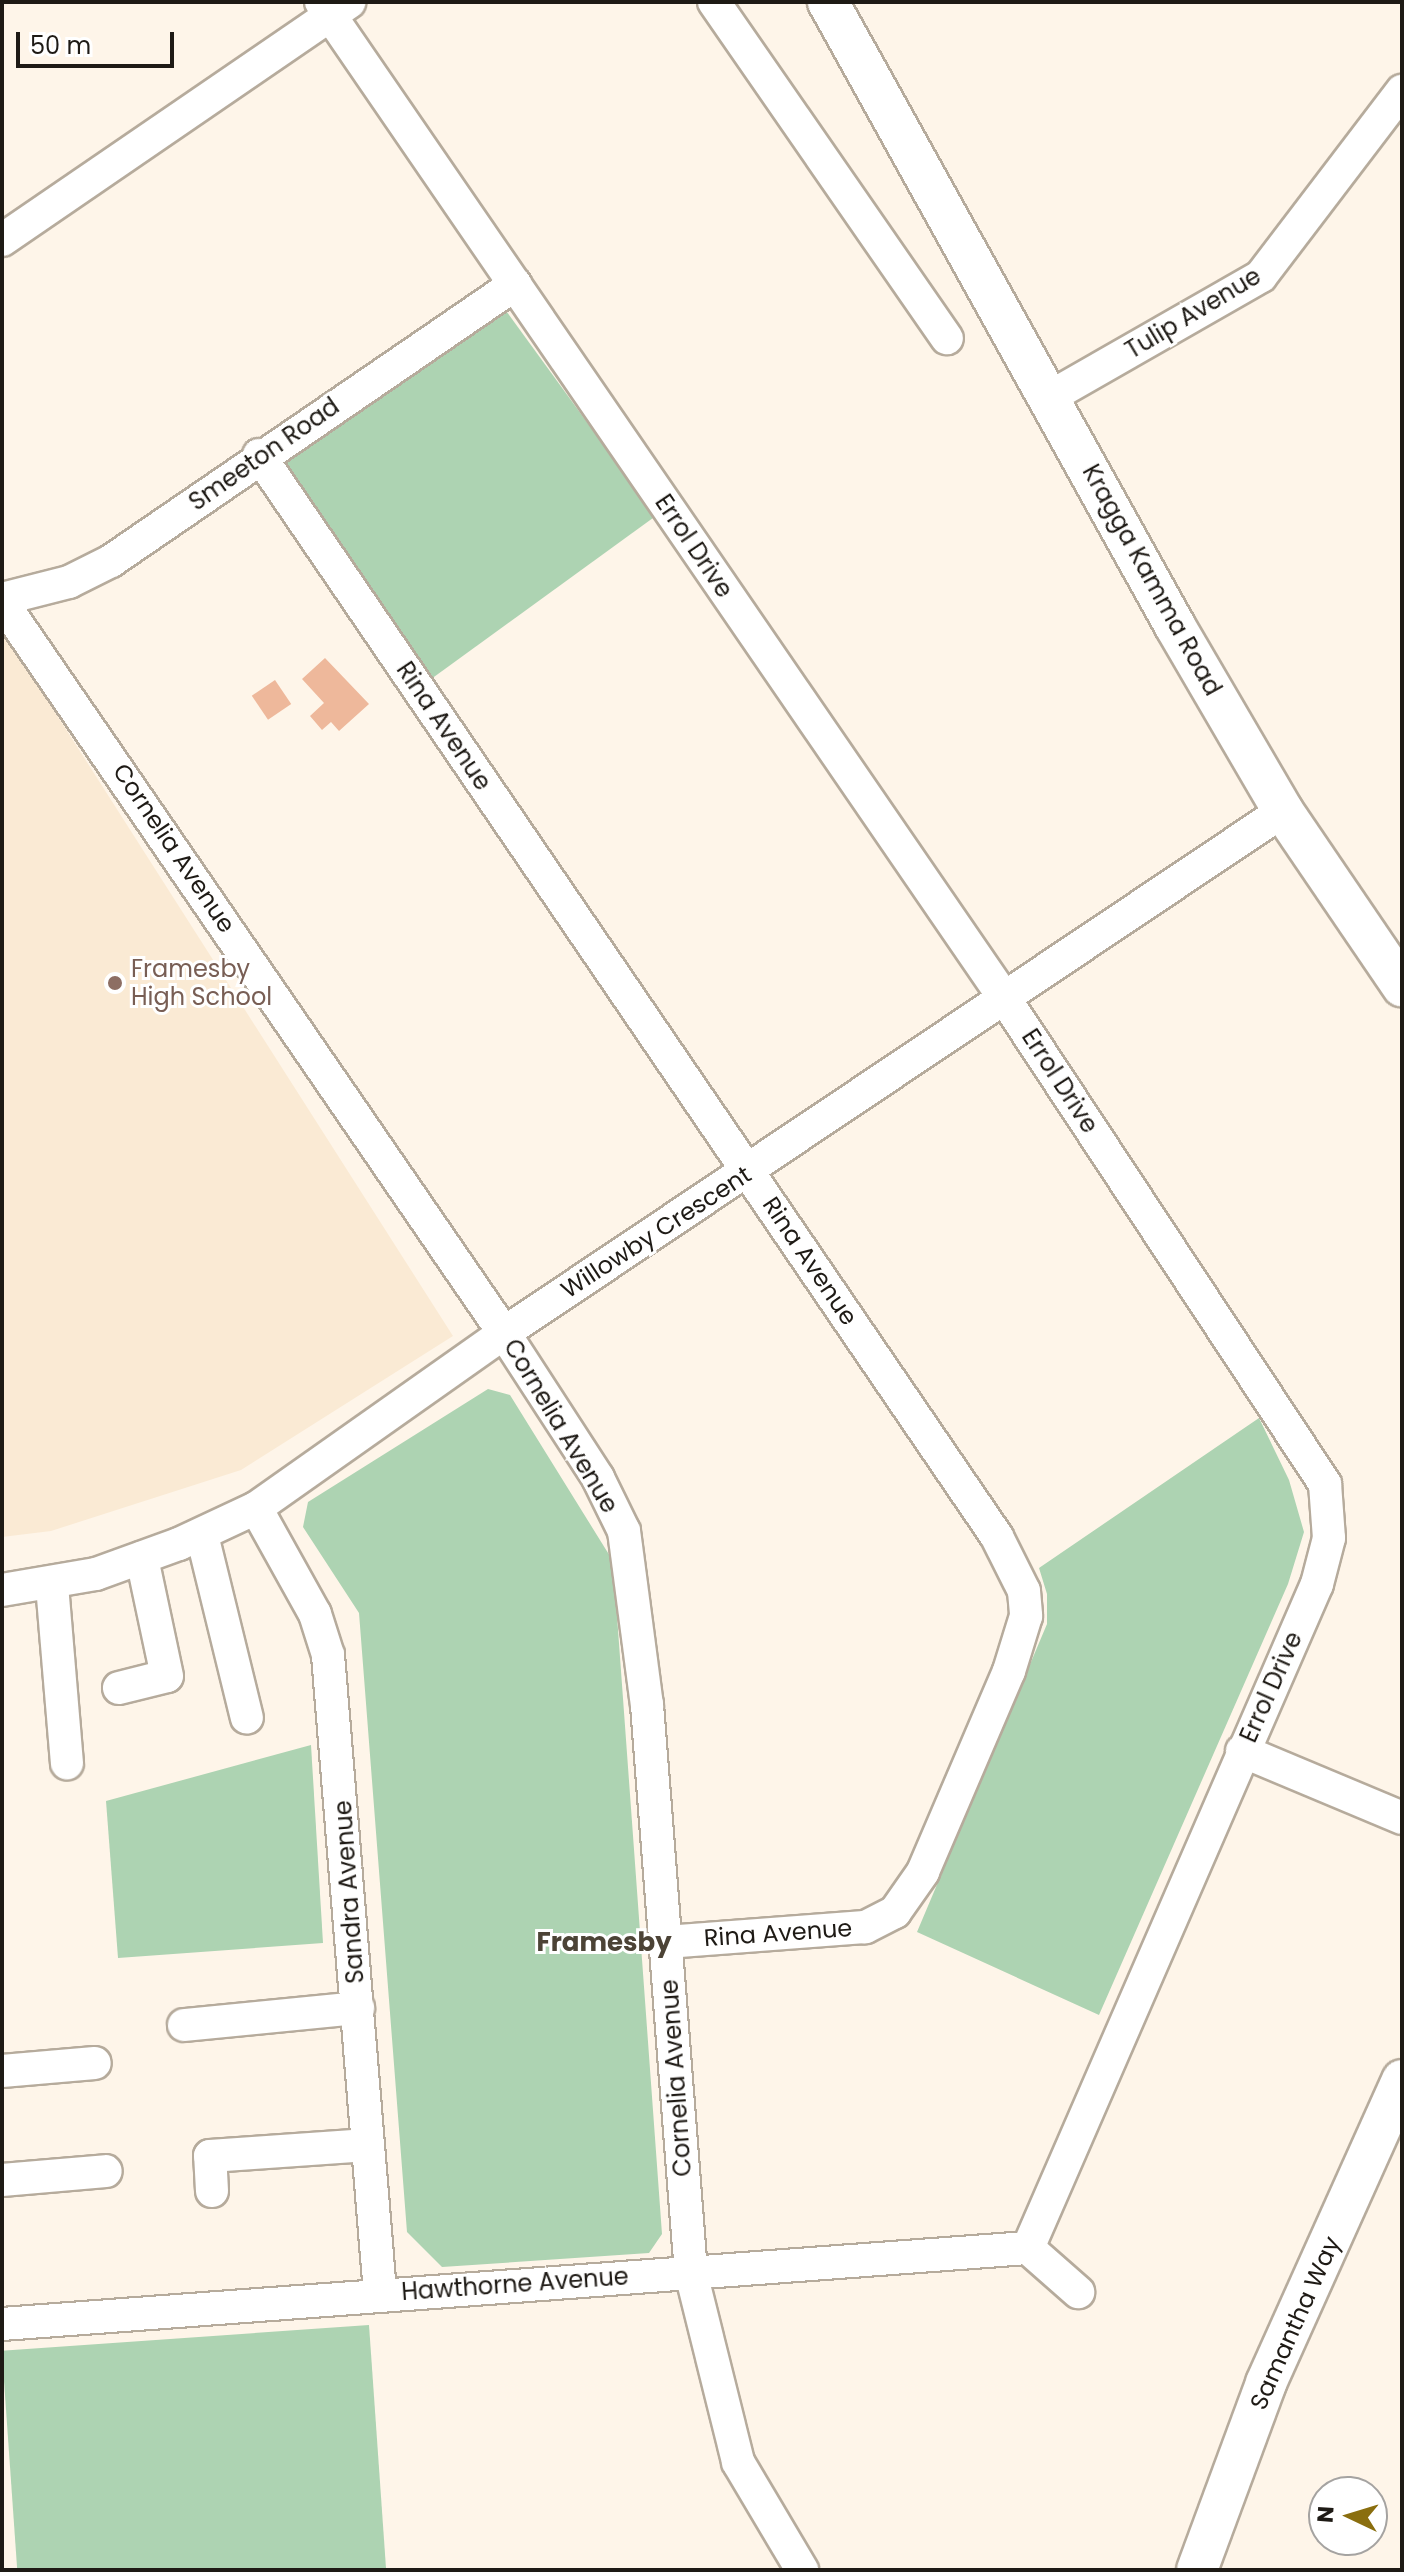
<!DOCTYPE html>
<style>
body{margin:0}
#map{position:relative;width:1404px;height:2572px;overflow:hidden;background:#fef5e9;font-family:Poppins,sans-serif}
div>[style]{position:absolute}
.built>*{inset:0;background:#faead4}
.green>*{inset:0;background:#add3b2;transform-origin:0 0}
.building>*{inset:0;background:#eeb89b;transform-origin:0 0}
.roads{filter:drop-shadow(2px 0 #b6ab9c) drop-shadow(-2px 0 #b6ab9c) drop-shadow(0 2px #b6ab9c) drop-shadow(0 -2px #b6ab9c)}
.minor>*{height:32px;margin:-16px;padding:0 16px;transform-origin:16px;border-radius:16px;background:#fff}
.major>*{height:40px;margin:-20px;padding:0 20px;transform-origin:20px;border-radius:20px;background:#fff}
.dots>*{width:22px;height:22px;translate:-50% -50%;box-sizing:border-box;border:4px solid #fff;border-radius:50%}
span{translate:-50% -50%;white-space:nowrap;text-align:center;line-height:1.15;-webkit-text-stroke:6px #fff;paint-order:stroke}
.street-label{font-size:24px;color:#1e1a15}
.education-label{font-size:24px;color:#785e54}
.left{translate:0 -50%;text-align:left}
.neighbourhood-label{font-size:26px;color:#4c4336;font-weight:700}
.frame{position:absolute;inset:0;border:4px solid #1e1a15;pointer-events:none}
.north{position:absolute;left:1308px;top:2476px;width:80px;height:80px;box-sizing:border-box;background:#fff;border:2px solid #a5a3a1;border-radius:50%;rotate:274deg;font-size:22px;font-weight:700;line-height:32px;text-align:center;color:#1e1a15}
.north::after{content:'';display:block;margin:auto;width:28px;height:36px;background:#8a6e0f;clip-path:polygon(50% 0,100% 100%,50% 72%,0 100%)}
.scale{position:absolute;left:16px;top:32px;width:158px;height:36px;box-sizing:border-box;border:4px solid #1e1a15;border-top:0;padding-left:10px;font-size:24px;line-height:28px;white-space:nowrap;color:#1e1a15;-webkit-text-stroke:6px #fff;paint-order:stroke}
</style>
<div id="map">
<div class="built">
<i style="clip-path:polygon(2px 629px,453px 1336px,241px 1470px,51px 1531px,2px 1537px)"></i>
</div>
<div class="green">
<i style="left:499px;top:301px;width:266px;height:275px;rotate:54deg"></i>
<i style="clip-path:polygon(488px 1389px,510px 1395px,613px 1561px,662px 2234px,649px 2253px,442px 2267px,407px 2232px,359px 1613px,303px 1527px,308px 1502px)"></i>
<i style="clip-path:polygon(1259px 1418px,1289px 1480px,1304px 1532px,1288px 1584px,1099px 2015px,917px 1932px,1047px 1624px,1047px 1594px,1039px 1568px)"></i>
<i style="clip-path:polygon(311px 1745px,323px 1943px,118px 1958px,106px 1801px)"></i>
<i style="left:369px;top:2325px;width:246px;height:368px;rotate:86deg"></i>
</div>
<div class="building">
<i style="clip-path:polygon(325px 658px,369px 704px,339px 731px,331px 722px,322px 730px,310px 716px,324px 703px,302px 679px)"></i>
<i style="left:275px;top:680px;width:29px;height:28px;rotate:56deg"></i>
</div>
<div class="roads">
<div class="minor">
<i style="left:321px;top:2px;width:1205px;rotate:55.55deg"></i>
<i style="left:1003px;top:996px;width:585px;rotate:56.58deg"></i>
<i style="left:1325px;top:1484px;width:54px;rotate:85.8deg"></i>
<i style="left:1329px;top:1538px;width:48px;rotate:104.6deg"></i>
<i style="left:1317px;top:1584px;width:724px;rotate:113.52deg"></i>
<i style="left:714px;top:2px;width:409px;rotate:55.3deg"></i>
<i style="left:2px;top:240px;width:421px;rotate:-34.4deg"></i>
<i style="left:1050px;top:397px;width:243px;rotate:-29.8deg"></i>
<i style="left:1261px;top:276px;width:233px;rotate:-52.7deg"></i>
<i style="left:259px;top:455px;width:1310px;rotate:55.7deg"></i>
<i style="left:997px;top:1537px;width:60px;rotate:63.4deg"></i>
<i style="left:1024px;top:1591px;width:25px;rotate:85deg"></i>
<i style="left:1026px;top:1616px;width:58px;rotate:107.2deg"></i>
<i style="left:1009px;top:1671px;width:219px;rotate:113.2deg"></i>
<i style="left:923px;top:1872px;width:49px;rotate:125deg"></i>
<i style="left:895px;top:1912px;width:34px;rotate:153deg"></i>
<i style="left:865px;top:1927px;width:200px;rotate:175.7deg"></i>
<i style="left:2px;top:599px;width:69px;rotate:-14.2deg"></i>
<i style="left:69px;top:582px;width:47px;rotate:-26.6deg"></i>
<i style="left:111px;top:561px;width:490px;rotate:-34.4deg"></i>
<i style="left:2px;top:602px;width:887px;rotate:55.52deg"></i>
<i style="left:504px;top:1333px;width:173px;rotate:57deg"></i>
<i style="left:598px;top:1478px;width:59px;rotate:63.9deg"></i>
<i style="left:624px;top:1531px;width:176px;rotate:82.5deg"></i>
<i style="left:647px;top:1705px;width:570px;rotate:85.57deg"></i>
<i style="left:691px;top:2273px;width:195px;rotate:76deg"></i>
<i style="left:738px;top:2462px;width:126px;rotate:59.3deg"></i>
<i style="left:256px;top:1508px;width:121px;rotate:60.9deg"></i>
<i style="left:315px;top:1614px;width:43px;rotate:72.4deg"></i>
<i style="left:328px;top:1655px;width:640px;rotate:85.34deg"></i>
<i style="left:202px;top:1535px;width:188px;rotate:76.2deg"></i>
<i style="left:52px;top:1585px;width:179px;rotate:85.2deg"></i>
<i style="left:2px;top:1590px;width:95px;rotate:-9.7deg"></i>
<i style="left:96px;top:1574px;width:88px;rotate:-19.9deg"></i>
<i style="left:179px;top:1544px;width:85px;rotate:-25.1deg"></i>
<i style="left:256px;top:1508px;width:304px;rotate:-35.2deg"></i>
<i style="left:504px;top:1333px;width:938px;rotate:-33.83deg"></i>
<i style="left:119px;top:1688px;width:49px;rotate:-14deg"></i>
<i style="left:167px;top:1676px;width:121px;rotate:-102deg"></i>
<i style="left:1242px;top:1751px;width:173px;rotate:22.7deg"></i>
<i style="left:184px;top:2025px;width:175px;rotate:-5.6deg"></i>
<i style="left:2px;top:2071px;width:93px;rotate:-4.9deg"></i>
<i style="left:2px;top:2180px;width:104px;rotate:-4.9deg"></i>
<i style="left:212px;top:2191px;width:35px;rotate:-93deg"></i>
<i style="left:210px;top:2156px;width:158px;rotate:-4deg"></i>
<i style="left:1028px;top:2248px;width:67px;rotate:41.3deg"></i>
<i style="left:2px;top:2324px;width:1029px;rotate:-4.24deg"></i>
</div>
<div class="major">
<i style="left:828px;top:2px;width:714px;rotate:60.92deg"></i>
<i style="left:1175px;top:626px;width:214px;rotate:59.7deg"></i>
<i style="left:1283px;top:811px;width:212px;rotate:55.8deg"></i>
<i style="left:1197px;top:2570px;width:199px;rotate:-69.7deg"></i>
<i style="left:1266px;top:2383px;width:332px;rotate:-65.8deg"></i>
</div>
</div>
<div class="dots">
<i style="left:115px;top:983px;background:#8d6e63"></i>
</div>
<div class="street-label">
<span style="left:1193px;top:313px;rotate:-31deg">Tulip Avenue</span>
<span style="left:264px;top:454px;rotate:-35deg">Smeeton Road</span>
<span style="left:694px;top:546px;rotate:56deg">Errol Drive</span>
<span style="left:1152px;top:580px;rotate:61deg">Kragga Kamma Road</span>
<span style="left:444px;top:726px;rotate:56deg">Rina Avenue</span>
<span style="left:174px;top:848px;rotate:56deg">Cornelia Avenue</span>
<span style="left:1060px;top:1081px;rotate:57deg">Errol Drive</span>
<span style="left:656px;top:1232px;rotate:-33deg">Willowby Crescent</span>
<span style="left:810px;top:1261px;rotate:56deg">Rina Avenue</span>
<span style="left:561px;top:1426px;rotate:59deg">Cornelia Avenue</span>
<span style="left:1271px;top:1687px;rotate:-66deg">Errol Drive</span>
<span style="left:349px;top:1892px;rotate:-94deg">Sandra Avenue</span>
<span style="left:778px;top:1933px;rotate:-4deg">Rina Avenue</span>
<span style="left:676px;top:2078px;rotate:-94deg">Cornelia Avenue</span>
<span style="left:515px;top:2284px;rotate:-4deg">Hawthorne Avenue</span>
<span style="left:1295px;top:2323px;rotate:-66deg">Samantha Way</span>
</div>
<div class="education-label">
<span class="left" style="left:131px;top:983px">Framesby<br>High School</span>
</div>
<div class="neighbourhood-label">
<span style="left:604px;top:1943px">Framesby</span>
</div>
<div class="frame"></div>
<div class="north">N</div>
<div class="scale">50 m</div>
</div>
